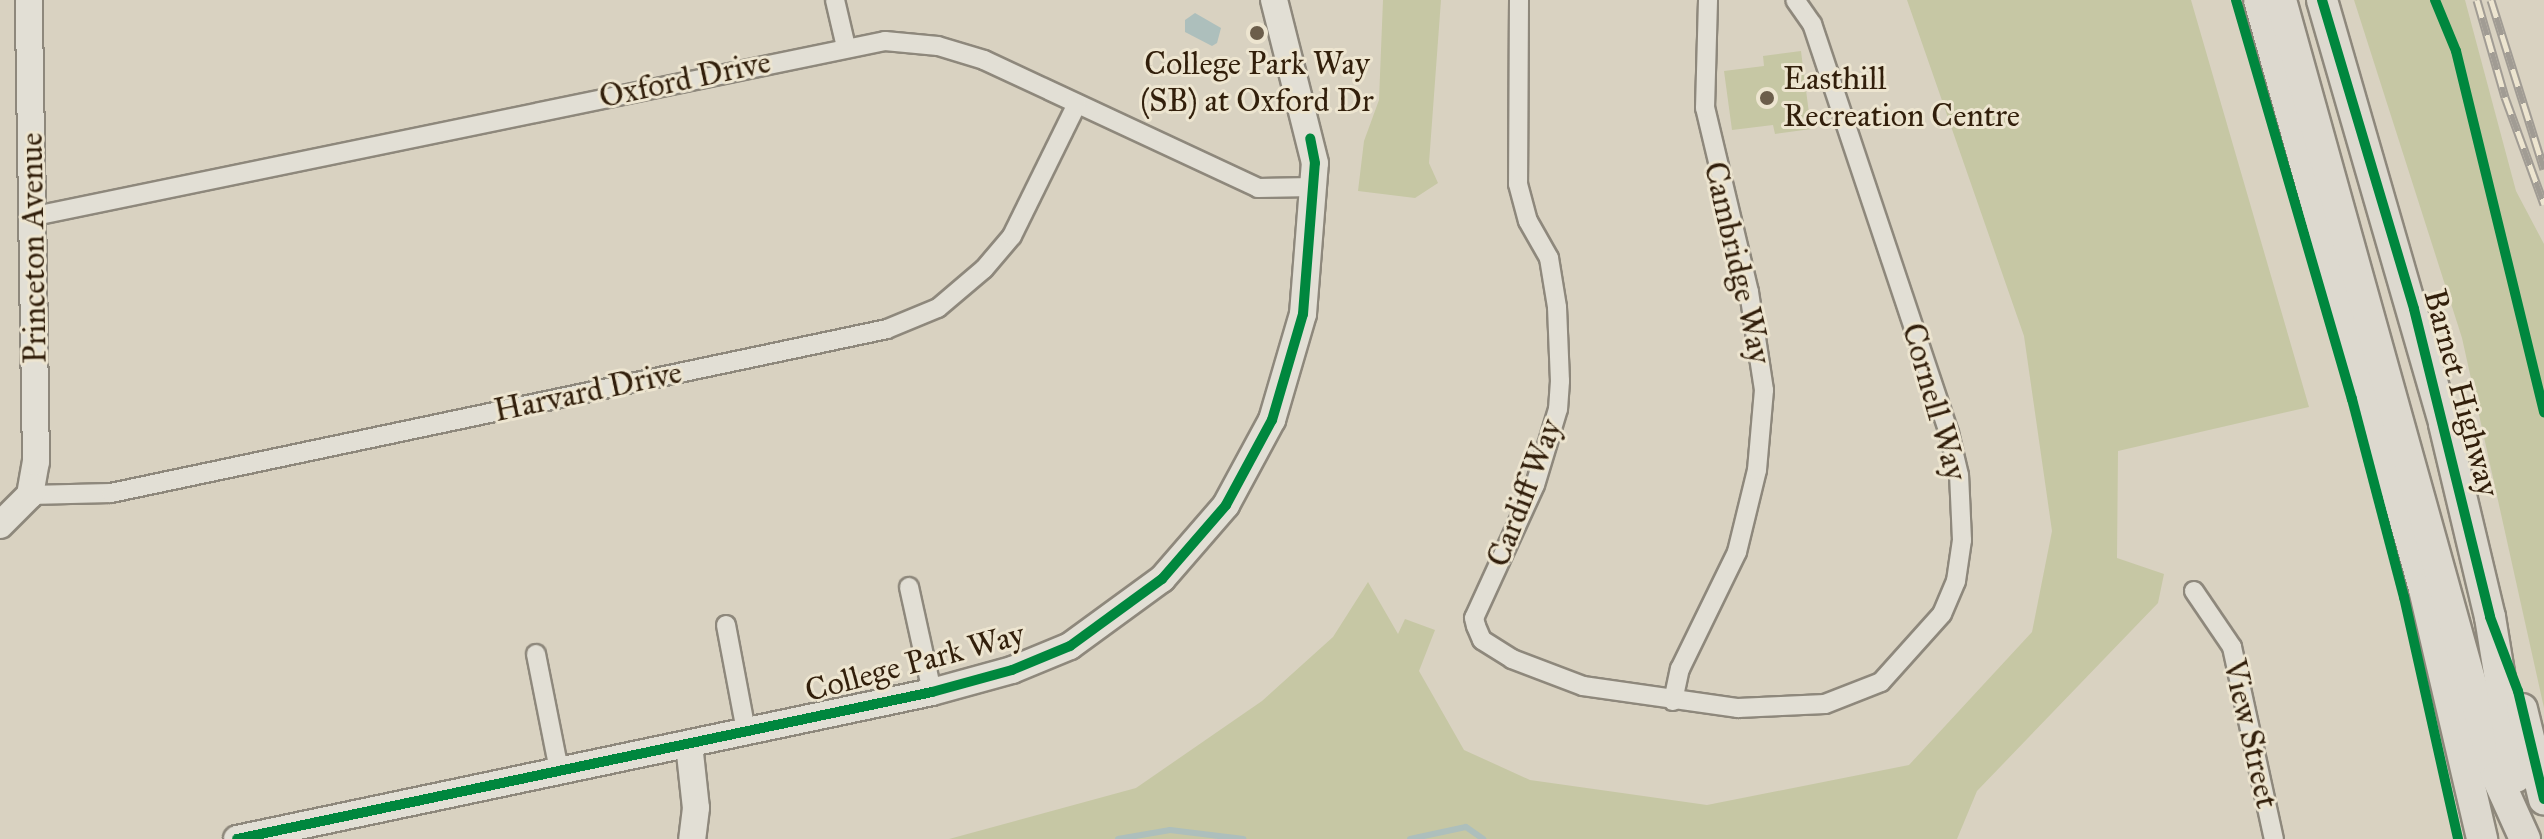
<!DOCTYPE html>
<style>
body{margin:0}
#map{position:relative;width:2544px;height:839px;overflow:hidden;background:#d9d2c1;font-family:"IM FELL Great Primer",serif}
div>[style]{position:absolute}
.green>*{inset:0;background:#c6c7a4}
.water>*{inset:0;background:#adbfbc}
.stream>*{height:6px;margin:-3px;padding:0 3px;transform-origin:3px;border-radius:3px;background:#adbfbc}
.roads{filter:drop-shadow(2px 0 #8e887c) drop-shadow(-2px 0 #8e887c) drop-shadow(0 2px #8e887c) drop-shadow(0 -2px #8e887c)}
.street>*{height:18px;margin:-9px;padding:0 9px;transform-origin:9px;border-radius:9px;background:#e2dfd5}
.secondary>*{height:26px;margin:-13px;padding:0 13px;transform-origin:13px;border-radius:13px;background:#e2dfd5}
.primary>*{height:30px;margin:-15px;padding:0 15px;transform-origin:15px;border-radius:15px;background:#ddd9cf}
.rail>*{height:9px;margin-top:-4.5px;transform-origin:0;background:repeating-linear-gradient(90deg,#ede5d0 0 18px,#a19c94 0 36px);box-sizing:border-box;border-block:2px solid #a19c94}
.cycleway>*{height:10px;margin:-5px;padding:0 5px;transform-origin:5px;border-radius:5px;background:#00873e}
.dots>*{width:22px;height:22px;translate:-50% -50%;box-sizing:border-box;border:4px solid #ede5d0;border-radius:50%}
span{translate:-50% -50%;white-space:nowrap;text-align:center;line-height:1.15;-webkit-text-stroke:6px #ede5d0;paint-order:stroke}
.poi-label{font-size:32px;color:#321f0b}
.left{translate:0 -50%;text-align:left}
.street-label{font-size:32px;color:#321f0b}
</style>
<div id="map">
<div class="green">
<i style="clip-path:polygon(1383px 0,1441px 0,1429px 163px,1438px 183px,1415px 198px,1358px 191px,1364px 141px,1379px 100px)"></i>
<i style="clip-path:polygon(1907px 0,2191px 0,2309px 407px,2118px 451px,2117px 558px,2164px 574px,2158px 603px,1977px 791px,1957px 839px,949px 839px,1136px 788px,1262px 701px,1333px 637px,1368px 582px,1398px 634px,1405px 619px,1435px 630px,1419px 671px,1464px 750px,1530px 780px,1707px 805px,1909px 765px,2032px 632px,2052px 531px,2024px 336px)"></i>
<i style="clip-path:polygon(2354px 0,2465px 0,2516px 191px,2544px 244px,2544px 708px,2462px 338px)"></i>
<i style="clip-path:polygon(1801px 51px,1811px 129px,1775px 134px,1773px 125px,1732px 130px,1724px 71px,1764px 66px,1763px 56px)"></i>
</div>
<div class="water">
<i style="clip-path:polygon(1195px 13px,1221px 28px,1217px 43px,1212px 46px,1185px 32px,1185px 20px)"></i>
</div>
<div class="stream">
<i style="left:1118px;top:839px;width:53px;rotate:-9.8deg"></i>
<i style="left:1170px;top:830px;width:74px;rotate:7deg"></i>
<i style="left:1410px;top:839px;width:57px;rotate:-12.1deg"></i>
<i style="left:1466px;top:827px;width:21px;rotate:35deg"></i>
</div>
<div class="roads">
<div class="street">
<i style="left:835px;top:0;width:48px;rotate:76.8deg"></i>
<i style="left:1519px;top:0;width:184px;rotate:90.3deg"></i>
<i style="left:1518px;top:184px;width:38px;rotate:75deg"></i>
<i style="left:1528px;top:221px;width:43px;rotate:60.4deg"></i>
<i style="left:1549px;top:258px;width:50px;rotate:80.7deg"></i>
<i style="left:1557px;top:307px;width:74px;rotate:87.7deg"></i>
<i style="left:1560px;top:381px;width:28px;rotate:94deg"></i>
<i style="left:1558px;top:409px;width:79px;rotate:106.8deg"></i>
<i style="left:1535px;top:485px;width:146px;rotate:114.6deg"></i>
<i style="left:1474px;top:618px;width:8px;rotate:76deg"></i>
<i style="left:1476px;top:626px;width:15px;rotate:67deg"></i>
<i style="left:1482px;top:640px;width:36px;rotate:32deg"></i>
<i style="left:1512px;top:659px;width:76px;rotate:20.8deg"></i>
<i style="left:1583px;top:686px;width:157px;rotate:8.1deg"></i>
<i style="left:1738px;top:708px;width:87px;rotate:-2.6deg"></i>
<i style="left:1825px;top:704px;width:60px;rotate:-21.4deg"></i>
<i style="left:1881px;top:682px;width:91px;rotate:-48.1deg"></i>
<i style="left:1942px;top:614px;width:36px;rotate:-67deg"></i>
<i style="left:1956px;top:581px;width:41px;rotate:-81.7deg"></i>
<i style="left:1962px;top:540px;width:65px;rotate:-92.6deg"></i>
<i style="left:1959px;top:475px;width:43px;rotate:-103.4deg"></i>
<i style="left:1949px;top:433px;width:431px;rotate:-108.5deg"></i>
<i style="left:1812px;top:24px;width:29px;rotate:-125deg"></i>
<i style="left:35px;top:216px;width:868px;rotate:-11.63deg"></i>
<i style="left:885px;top:41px;width:53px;rotate:5.4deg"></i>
<i style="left:938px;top:46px;width:48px;rotate:16.9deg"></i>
<i style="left:984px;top:60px;width:302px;rotate:25deg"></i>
<i style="left:1258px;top:188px;width:55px;rotate:-1deg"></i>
<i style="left:30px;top:495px;width:81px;rotate:-1.4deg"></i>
<i style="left:111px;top:493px;width:793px;rotate:-11.93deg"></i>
<i style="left:887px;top:329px;width:55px;rotate:-22.4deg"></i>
<i style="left:938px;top:308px;width:60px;rotate:-40.3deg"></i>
<i style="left:984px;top:269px;width:43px;rotate:-49.7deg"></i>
<i style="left:1012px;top:236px;width:147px;rotate:-63.8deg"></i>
<i style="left:909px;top:587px;width:107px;rotate:77.6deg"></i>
<i style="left:2194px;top:591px;width:68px;rotate:55.8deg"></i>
<i style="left:2232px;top:647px;width:197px;rotate:77.7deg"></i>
<i style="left:726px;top:625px;width:108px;rotate:79.3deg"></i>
<i style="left:536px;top:654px;width:118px;rotate:78.8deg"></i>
<i style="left:1673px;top:701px;width:33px;rotate:-78deg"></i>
<i style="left:1680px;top:669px;width:130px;rotate:-64deg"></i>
<i style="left:1737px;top:552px;width:84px;rotate:-76.3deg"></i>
<i style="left:1757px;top:470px;width:80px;rotate:-85deg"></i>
<i style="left:1764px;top:390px;width:99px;rotate:-98.7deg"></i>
<i style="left:1749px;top:292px;width:189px;rotate:-103.4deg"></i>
<i style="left:1705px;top:108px;width:108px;rotate:-88.4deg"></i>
</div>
<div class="secondary">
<i style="left:0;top:525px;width:42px;rotate:-45deg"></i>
<i style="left:30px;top:495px;width:34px;rotate:-80deg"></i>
<i style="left:36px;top:462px;width:462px;rotate:-90.9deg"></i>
<i style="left:689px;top:744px;width:64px;rotate:83.8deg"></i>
<i style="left:696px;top:808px;width:31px;rotate:97deg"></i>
<i style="left:237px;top:839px;width:710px;rotate:-11.94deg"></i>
<i style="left:932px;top:692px;width:83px;rotate:-15.4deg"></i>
<i style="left:1012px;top:670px;width:63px;rotate:-22.5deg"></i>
<i style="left:1070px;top:646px;width:114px;rotate:-36.1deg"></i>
<i style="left:1162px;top:579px;width:98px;rotate:-49.1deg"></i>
<i style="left:1226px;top:505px;width:97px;rotate:-61.6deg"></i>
<i style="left:1272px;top:420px;width:110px;rotate:-73.7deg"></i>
<i style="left:1303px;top:314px;width:151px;rotate:-85.5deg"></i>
<i style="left:1315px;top:163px;width:168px;rotate:-104.1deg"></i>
</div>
<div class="primary">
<i style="left:2259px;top:0;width:612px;rotate:74.35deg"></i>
<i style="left:2424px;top:589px;width:257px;rotate:76.9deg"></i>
<i style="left:2281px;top:0;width:806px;rotate:74.46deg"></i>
<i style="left:2497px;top:777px;width:68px;rotate:65.7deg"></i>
<i style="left:2322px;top:0;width:441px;rotate:73.9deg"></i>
<i style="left:2444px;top:424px;width:198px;rotate:76.6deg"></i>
<i style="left:2490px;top:617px;width:162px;rotate:80.8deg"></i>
<i style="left:2522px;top:709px;width:93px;rotate:76.3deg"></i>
</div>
</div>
<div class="rail">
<i style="left:2477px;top:0;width:101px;rotate:73.9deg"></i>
<i style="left:2505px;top:97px;width:114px;rotate:70deg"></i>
<i style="left:2491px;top:0;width:177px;rotate:72.6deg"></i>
</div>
<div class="cycleway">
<i style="left:2236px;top:0;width:416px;rotate:73.8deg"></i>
<i style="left:2352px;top:399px;width:205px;rotate:75.3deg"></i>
<i style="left:2404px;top:597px;width:248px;rotate:77.4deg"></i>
<i style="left:2322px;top:0;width:322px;rotate:73.4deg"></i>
<i style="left:2414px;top:309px;width:317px;rotate:76.1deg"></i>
<i style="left:2490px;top:617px;width:79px;rotate:69.3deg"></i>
<i style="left:2518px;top:691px;width:111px;rotate:76.5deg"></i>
<i style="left:2435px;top:0;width:55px;rotate:67.6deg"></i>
<i style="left:2456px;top:51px;width:372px;rotate:76.3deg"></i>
<i style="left:237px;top:839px;width:710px;rotate:-11.94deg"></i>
<i style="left:932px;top:692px;width:83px;rotate:-15.4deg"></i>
<i style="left:1012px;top:670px;width:63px;rotate:-22.5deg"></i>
<i style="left:1070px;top:646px;width:114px;rotate:-36.1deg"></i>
<i style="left:1162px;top:579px;width:98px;rotate:-49.1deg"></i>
<i style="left:1226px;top:505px;width:97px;rotate:-61.6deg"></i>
<i style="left:1272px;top:420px;width:110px;rotate:-73.7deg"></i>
<i style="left:1303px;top:314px;width:151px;rotate:-85.5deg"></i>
<i style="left:1315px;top:163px;width:25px;rotate:-101deg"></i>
</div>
<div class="dots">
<i style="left:1257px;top:33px;background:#6c5e4b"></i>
<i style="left:1767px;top:98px;background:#6c5e4b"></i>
</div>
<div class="poi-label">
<span style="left:1257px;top:83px">College Park Way<br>(SB) at Oxford Dr</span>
<span class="left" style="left:1783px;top:98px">Easthill<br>Recreation Centre</span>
</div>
<div class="street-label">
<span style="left:685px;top:80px;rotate:-12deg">Oxford Drive</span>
<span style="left:34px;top:248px;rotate:-91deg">Princeton Avenue</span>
<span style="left:1737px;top:263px;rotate:77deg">Cambridge Way</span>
<span style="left:588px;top:392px;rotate:-12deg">Harvard Drive</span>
<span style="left:2461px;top:393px;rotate:75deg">Barnet Highway</span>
<span style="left:1934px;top:402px;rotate:74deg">Cornell Way</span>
<span style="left:1525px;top:493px;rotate:-69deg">Cardiff Way</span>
<span style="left:915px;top:663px;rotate:-15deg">College Park Way</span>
<span style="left:2250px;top:734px;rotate:77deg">View Street</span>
</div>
</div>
